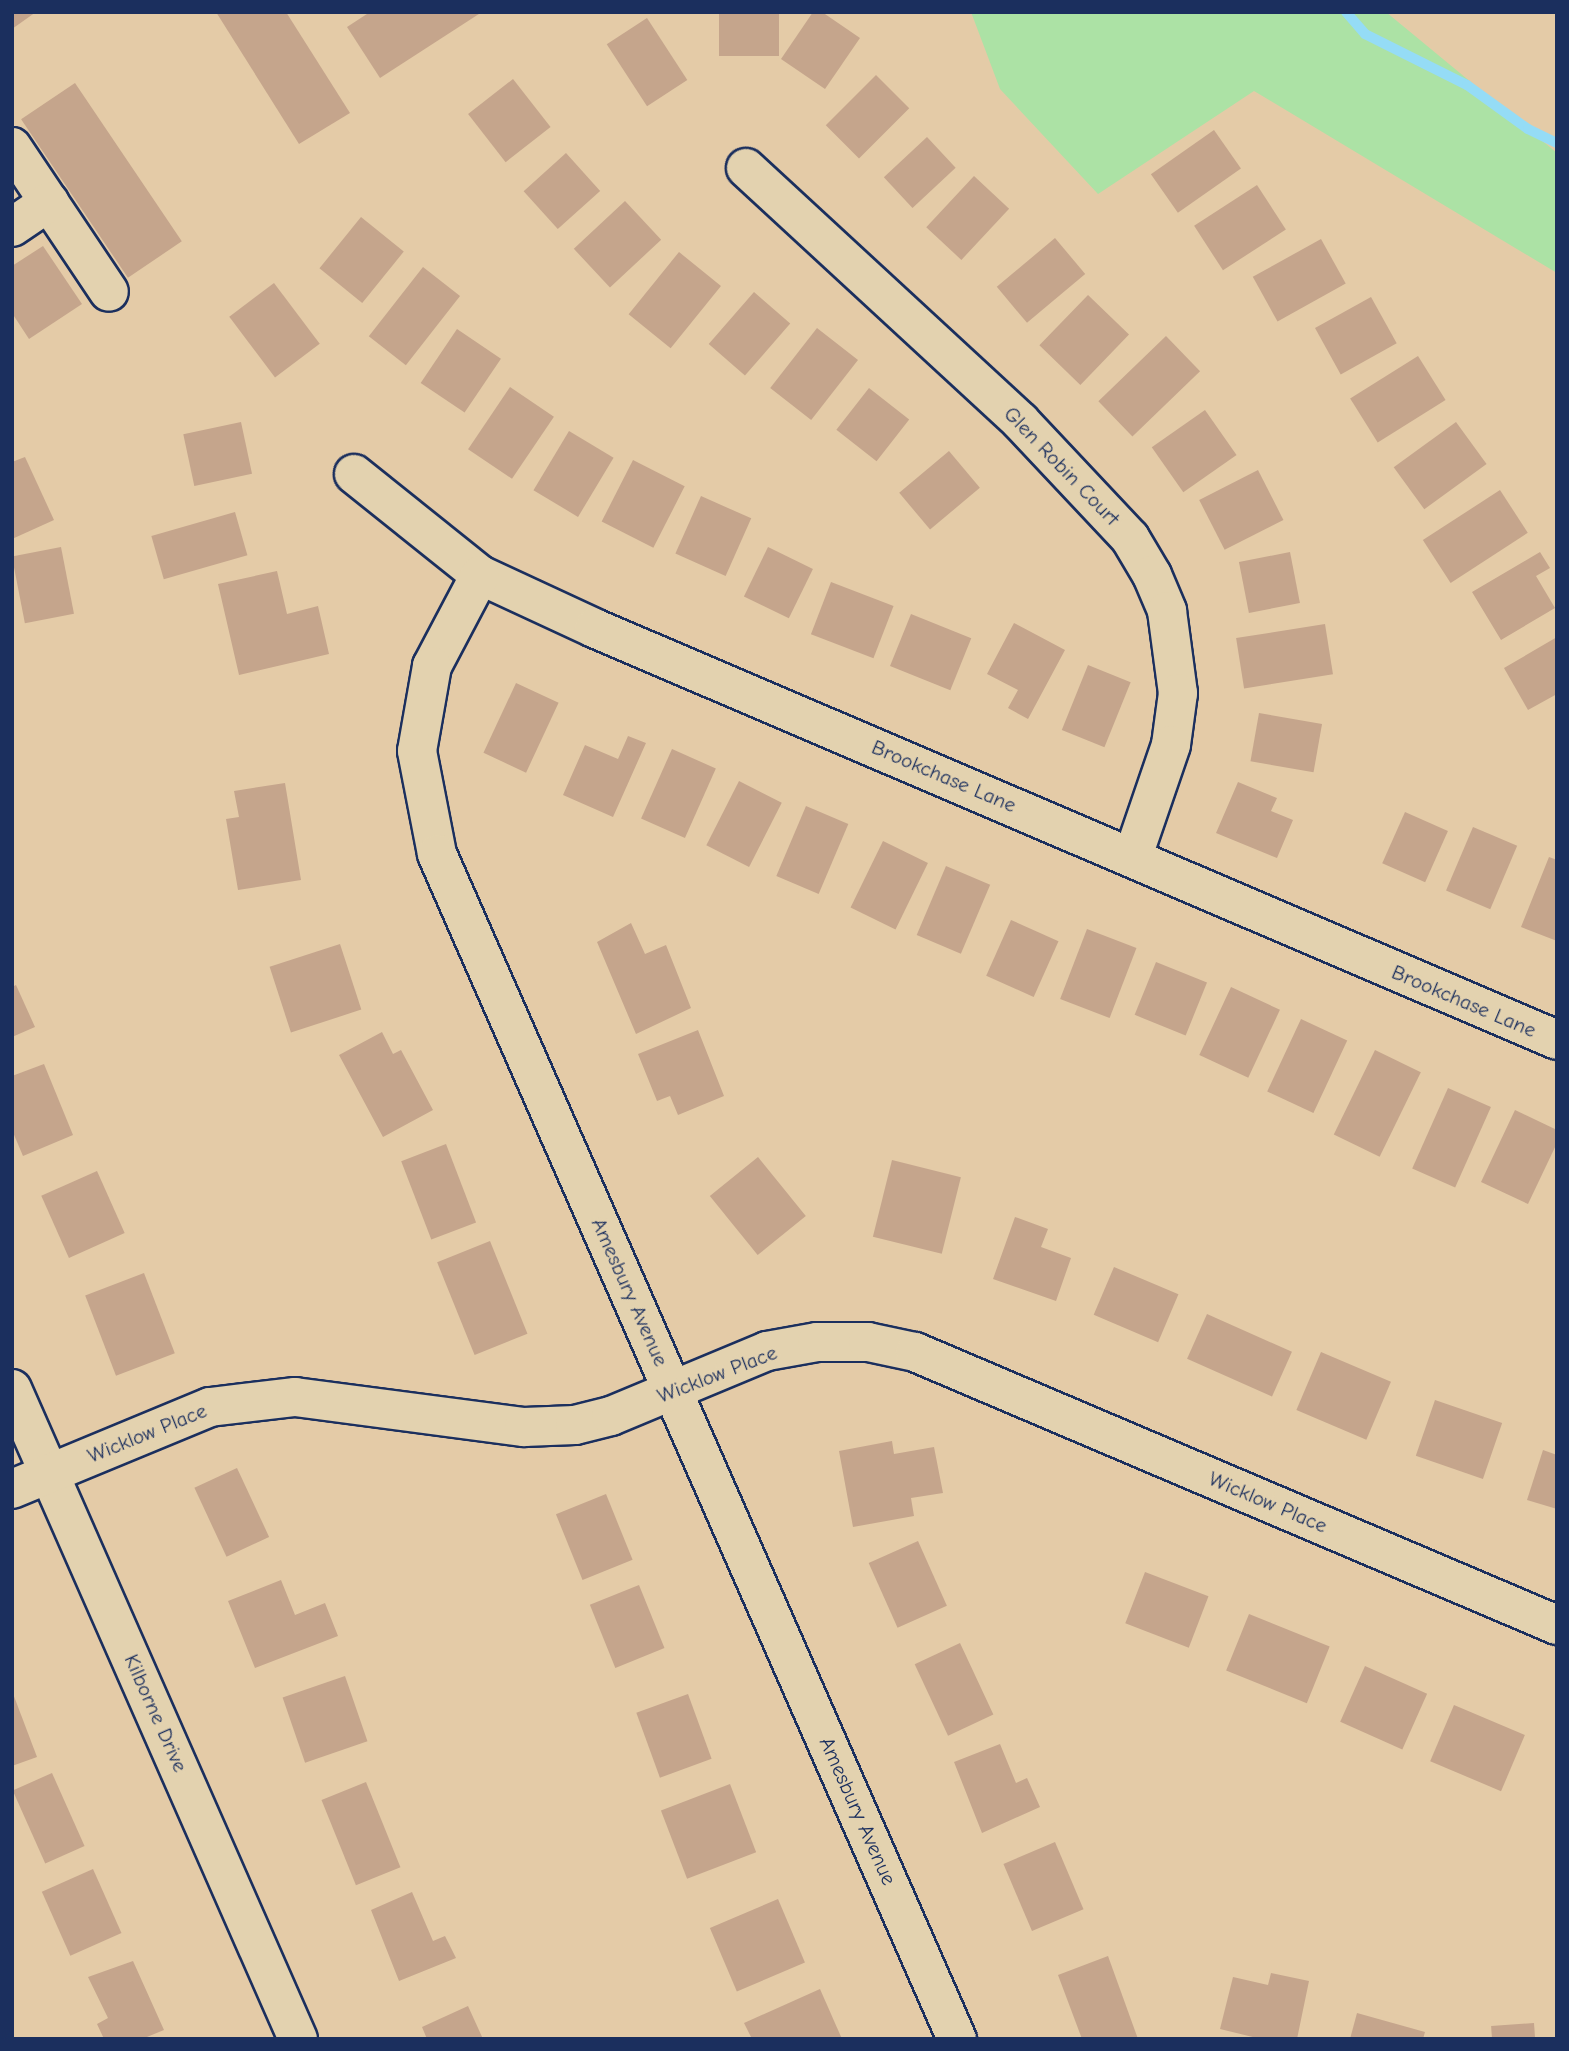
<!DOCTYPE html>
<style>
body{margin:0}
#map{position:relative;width:1569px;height:2051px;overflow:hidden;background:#e4cba7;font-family:"Comic Neue",sans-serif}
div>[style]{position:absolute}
.green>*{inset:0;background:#ace2a5}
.stream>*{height:10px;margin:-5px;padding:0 5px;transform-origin:5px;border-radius:5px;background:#95dcf6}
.building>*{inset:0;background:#c5a58c;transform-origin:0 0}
.roads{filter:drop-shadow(2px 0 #1b2f5e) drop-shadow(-2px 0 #1b2f5e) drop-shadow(0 2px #1b2f5e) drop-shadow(0 -2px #1b2f5e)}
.minor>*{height:38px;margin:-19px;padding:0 19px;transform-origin:19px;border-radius:19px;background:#e3d2af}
span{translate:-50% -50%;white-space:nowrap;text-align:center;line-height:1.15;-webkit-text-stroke:6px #e3d2af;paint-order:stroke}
.street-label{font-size:21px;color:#1b2f5e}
.frame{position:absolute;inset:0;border:14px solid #1b2f5e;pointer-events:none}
</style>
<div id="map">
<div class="green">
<i style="clip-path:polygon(971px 12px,1386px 12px,1557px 153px,1557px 273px,1254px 91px,1098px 194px,1000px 89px)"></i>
</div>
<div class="stream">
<i style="left:1346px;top:12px;width:29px;rotate:49deg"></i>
<i style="left:1365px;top:34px;width:114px;rotate:26.6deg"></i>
<i style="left:1467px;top:85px;width:75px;rotate:35.8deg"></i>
<i style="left:1528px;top:129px;width:32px;rotate:26deg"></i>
</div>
<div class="building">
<i style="clip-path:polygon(12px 12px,36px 12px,12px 29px)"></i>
<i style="clip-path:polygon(216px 12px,286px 12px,350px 113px,299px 144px)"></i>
<i style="clip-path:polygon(370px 12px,482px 12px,380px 78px,347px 27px)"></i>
<i style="left:719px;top:12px;width:60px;height:44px"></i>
<i style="clip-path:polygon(813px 12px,822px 12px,860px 38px,825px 89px,781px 59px)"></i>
<i style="left:647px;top:18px;width:74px;height:48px;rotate:57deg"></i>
<i style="left:876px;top:75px;width:47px;height:71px;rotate:45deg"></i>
<i style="left:513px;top:79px;width:61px;height:57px;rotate:52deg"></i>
<i style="left:75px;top:83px;width:191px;height:65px;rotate:56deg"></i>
<i style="left:1214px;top:130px;width:47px;height:77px;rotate:55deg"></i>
<i style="left:927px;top:137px;width:42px;height:59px;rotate:47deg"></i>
<i style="left:566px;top:153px;width:51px;height:57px;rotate:48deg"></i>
<i style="left:974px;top:176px;width:48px;height:70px;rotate:43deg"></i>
<i style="left:1257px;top:185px;width:53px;height:75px;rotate:57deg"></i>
<i style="left:625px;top:201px;width:53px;height:70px;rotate:47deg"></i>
<i style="left:361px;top:217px;width:55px;height:66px;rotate:39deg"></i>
<i style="left:1055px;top:238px;width:47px;height:76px;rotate:50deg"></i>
<i style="left:1321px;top:239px;width:51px;height:78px;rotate:61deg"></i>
<i style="clip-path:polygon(43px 246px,82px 304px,29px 339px,12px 313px,12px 266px)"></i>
<i style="left:679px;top:252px;width:54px;height:80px;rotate:39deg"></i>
<i style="left:423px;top:267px;width:47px;height:88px;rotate:38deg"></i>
<i style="left:274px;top:283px;width:76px;height:56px;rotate:53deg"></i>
<i style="left:754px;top:292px;width:48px;height:69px;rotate:41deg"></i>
<i style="left:1088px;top:295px;width:57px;height:70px;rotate:44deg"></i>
<i style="left:1371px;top:297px;width:53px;height:64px;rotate:61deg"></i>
<i style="left:817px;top:328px;width:52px;height:76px;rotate:38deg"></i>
<i style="left:457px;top:329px;width:53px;height:65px;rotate:34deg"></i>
<i style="left:1166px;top:336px;width:49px;height:94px;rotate:46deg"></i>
<i style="left:1418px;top:356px;width:52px;height:80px;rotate:58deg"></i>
<i style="left:510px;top:387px;width:53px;height:75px;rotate:34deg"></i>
<i style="left:869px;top:388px;width:51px;height:53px;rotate:38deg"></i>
<i style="left:1205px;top:410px;width:55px;height:65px;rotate:55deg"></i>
<i style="left:241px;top:422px;width:53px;height:59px;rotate:78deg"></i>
<i style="left:1456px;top:422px;width:52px;height:77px;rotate:54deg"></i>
<i style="left:569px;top:431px;width:52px;height:69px;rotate:31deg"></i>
<i style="left:949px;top:451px;width:48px;height:65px;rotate:50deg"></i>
<i style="clip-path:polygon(25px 457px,54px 520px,12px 539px,12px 462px)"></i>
<i style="left:633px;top:460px;width:58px;height:69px;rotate:27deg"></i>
<i style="left:1258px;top:470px;width:56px;height:66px;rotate:63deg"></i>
<i style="left:1500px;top:490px;width:51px;height:92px;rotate:57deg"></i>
<i style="left:701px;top:496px;width:55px;height:63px;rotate:24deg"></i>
<i style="left:235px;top:512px;width:45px;height:87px;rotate:74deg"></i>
<i style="left:61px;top:547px;width:68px;height:50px;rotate:79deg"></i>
<i style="left:768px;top:547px;width:50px;height:55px;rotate:26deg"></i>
<i style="left:1290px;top:552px;width:52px;height:52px;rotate:79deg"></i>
<i style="clip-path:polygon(1540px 552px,1550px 568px,1536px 576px,1555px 608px,1501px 640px,1472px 592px)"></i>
<i style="clip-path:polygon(277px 571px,287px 614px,318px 606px,329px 654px,239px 675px,218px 584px)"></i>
<i style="left:831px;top:582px;width:67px;height:56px;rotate:21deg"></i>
<i style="left:911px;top:614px;width:65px;height:56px;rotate:22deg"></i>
<i style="clip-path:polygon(1014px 623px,1065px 650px,1028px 719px,1008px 708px,1018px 690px,987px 674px)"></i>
<i style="left:1325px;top:624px;width:51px;height:90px;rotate:81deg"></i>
<i style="clip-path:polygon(1557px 637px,1557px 694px,1528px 710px,1504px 668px)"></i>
<i style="left:1088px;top:665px;width:46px;height:70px;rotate:22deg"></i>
<i style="left:516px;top:683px;width:47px;height:77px;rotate:25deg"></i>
<i style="left:1259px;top:713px;width:64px;height:49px;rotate:10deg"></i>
<i style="clip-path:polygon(628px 736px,646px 743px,613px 817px,563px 795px,585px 745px,618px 759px)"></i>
<i style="left:672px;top:749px;width:48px;height:76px;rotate:24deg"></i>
<i style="left:739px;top:781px;width:48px;height:72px;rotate:27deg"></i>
<i style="clip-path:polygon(1238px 782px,1277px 798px,1271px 811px,1293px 820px,1277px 858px,1216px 833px)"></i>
<i style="clip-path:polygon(285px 783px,301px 880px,238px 890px,226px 819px,239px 817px,234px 791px)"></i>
<i style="left:806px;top:806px;width:46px;height:76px;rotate:23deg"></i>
<i style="left:1405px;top:812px;width:47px;height:56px;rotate:24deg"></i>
<i style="left:1473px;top:827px;width:48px;height:69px;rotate:23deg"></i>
<i style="left:883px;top:841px;width:50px;height:74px;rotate:26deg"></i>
<i style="clip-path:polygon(1549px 857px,1557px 860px,1557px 941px,1521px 927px)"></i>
<i style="left:946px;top:866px;width:48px;height:75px;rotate:23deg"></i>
<i style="left:1011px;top:920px;width:52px;height:61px;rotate:24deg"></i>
<i style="clip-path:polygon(631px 923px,645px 954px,666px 945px,691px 1008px,636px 1034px,597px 942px)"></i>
<i style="left:1087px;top:929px;width:53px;height:75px;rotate:21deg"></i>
<i style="left:340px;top:944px;width:69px;height:74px;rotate:72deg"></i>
<i style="left:1156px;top:962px;width:55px;height:57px;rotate:22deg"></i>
<i style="clip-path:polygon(16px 985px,35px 1027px,12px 1037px,12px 987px)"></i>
<i style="left:1231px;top:987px;width:54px;height:75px;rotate:25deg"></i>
<i style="left:1301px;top:1019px;width:51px;height:80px;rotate:25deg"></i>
<i style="clip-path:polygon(698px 1030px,724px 1096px,678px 1115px,670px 1096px,657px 1101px,638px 1054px)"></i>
<i style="clip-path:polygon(382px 1032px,393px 1054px,401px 1050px,433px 1110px,383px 1137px,339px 1055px)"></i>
<i style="left:1375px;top:1050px;width:51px;height:94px;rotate:26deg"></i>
<i style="clip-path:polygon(44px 1064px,73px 1135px,23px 1156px,12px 1130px,12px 1076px)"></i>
<i style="left:1448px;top:1088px;width:47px;height:88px;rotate:24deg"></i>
<i style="clip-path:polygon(1515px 1110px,1557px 1130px,1557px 1143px,1528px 1204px,1481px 1182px)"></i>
<i style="left:446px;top:1144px;width:84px;height:48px;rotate:69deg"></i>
<i style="left:758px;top:1157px;width:76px;height:62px;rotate:51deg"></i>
<i style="left:892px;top:1160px;width:71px;height:79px;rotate:14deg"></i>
<i style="left:97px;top:1171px;width:68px;height:61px;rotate:66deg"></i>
<i style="clip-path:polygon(1015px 1217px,1048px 1229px,1041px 1247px,1071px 1258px,1056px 1301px,993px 1279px)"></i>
<i style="left:490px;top:1241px;width:100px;height:57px;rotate:68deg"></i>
<i style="left:1114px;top:1267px;width:70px;height:52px;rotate:23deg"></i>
<i style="left:144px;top:1273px;width:86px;height:63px;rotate:69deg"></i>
<i style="left:1207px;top:1314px;width:93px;height:49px;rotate:24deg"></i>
<i style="left:1321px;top:1352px;width:76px;height:63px;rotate:23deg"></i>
<i style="left:1435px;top:1400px;width:71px;height:59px;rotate:19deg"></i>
<i style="clip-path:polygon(892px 1441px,894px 1454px,934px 1447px,943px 1493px,911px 1498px,914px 1516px,853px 1527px,839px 1451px)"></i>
<i style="clip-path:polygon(1543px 1450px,1557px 1455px,1557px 1509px,1527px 1500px)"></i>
<i style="left:237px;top:1468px;width:76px;height:47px;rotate:65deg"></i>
<i style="left:606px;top:1494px;width:71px;height:54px;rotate:68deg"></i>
<i style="left:918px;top:1541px;width:71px;height:54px;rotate:66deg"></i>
<i style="left:1145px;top:1572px;width:68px;height:55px;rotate:21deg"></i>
<i style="clip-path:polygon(281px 1580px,295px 1615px,325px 1603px,338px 1636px,255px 1668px,228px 1601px)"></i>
<i style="left:639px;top:1585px;width:68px;height:53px;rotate:68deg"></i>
<i style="left:1249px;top:1614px;width:87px;height:61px;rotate:22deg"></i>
<i style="left:960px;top:1643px;width:79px;height:50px;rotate:65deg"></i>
<i style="left:1365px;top:1666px;width:68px;height:61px;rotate:24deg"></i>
<i style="left:345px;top:1676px;width:69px;height:66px;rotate:71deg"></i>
<i style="clip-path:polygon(12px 1691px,37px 1757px,12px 1766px)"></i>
<i style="left:688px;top:1694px;width:69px;height:55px;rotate:70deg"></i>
<i style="left:1454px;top:1705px;width:77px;height:61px;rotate:23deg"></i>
<i style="clip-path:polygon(1000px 1744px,1016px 1783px,1027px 1778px,1040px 1807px,982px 1833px,954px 1762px)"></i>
<i style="left:52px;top:1773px;width:80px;height:43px;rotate:66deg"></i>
<i style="left:366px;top:1782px;width:92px;height:48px;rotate:68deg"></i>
<i style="left:730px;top:1784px;width:73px;height:74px;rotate:69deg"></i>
<i style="left:1055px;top:1842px;width:73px;height:56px;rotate:67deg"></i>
<i style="left:93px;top:1869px;width:70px;height:56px;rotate:66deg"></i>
<i style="clip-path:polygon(412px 1892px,433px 1941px,445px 1936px,456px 1958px,399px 1981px,371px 1910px)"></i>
<i style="left:778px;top:1899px;width:69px;height:74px;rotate:67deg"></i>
<i style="clip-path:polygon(1108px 1956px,1138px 2039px,1082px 2039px,1058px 1975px)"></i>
<i style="clip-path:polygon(133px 1961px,164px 2030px,142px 2039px,104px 2039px,97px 2024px,108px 2018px,88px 1977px)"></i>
<i style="clip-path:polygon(1271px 1973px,1309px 1981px,1297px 2039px,1261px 2039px,1220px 2029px,1233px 1977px,1268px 1985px)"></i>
<i style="clip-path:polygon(820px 1989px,842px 2039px,752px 2039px,744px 2023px)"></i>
<i style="clip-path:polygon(468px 2006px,483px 2039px,427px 2039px,422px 2027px)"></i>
<i style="clip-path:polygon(1357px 2013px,1425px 2032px,1423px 2039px,1350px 2039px)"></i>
<i style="left:1534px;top:2023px;width:16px;height:43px;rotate:86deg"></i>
</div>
<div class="roads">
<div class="minor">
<i style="left:12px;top:147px;width:174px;rotate:56.2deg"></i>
<i style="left:746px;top:168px;width:373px;rotate:42.7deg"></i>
<i style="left:1020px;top:421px;width:161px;rotate:46.8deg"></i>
<i style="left:1130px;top:538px;width:43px;rotate:59.3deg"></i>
<i style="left:1152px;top:575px;width:39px;rotate:67deg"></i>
<i style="left:1167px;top:611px;width:83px;rotate:82.4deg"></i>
<i style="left:1178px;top:693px;width:52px;rotate:97.7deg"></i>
<i style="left:1171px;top:745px;width:117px;rotate:108.9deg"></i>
<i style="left:12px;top:227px;width:45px;rotate:-34deg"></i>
<i style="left:354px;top:474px;width:161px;rotate:38.7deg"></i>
<i style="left:480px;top:575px;width:126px;rotate:24.9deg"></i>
<i style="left:594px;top:628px;width:1047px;rotate:23.16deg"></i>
<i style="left:480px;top:575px;width:103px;rotate:117.8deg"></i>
<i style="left:432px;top:666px;width:86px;rotate:100deg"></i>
<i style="left:417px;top:751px;width:105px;rotate:79deg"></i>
<i style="left:437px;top:854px;width:1294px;rotate:66.31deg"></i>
<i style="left:12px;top:1389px;width:710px;rotate:66.25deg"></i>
<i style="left:12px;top:1489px;width:214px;rotate:-22.5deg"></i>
<i style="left:210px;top:1407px;width:86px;rotate:-6.7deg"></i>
<i style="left:295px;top:1397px;width:231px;rotate:7.5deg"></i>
<i style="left:524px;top:1427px;width:51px;rotate:-2.2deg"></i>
<i style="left:575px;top:1425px;width:37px;rotate:-14deg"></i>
<i style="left:611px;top:1416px;width:169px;rotate:-22.6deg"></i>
<i style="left:767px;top:1351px;width:51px;rotate:-10.2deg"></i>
<i style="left:817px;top:1342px;width:51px"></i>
<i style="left:868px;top:1342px;width:48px;rotate:12deg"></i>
<i style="left:915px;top:1352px;width:698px;rotate:23.04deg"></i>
</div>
</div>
<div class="street-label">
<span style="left:1062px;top:466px;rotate:46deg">Glen Robin Court</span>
<span style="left:944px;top:776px;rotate:23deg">Brookchase Lane</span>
<span style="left:1464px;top:1001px;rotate:23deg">Brookchase Lane</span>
<span style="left:630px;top:1292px;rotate:66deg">Amesbury Avenue</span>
<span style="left:717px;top:1374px;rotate:-21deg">Wicklow Place</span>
<span style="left:147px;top:1433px;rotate:-22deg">Wicklow Place</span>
<span style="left:1268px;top:1502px;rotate:23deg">Wicklow Place</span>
<span style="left:156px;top:1713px;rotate:66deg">Kilborne Drive</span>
<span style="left:858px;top:1811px;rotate:66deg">Amesbury Avenue</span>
</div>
<div class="frame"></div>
</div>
